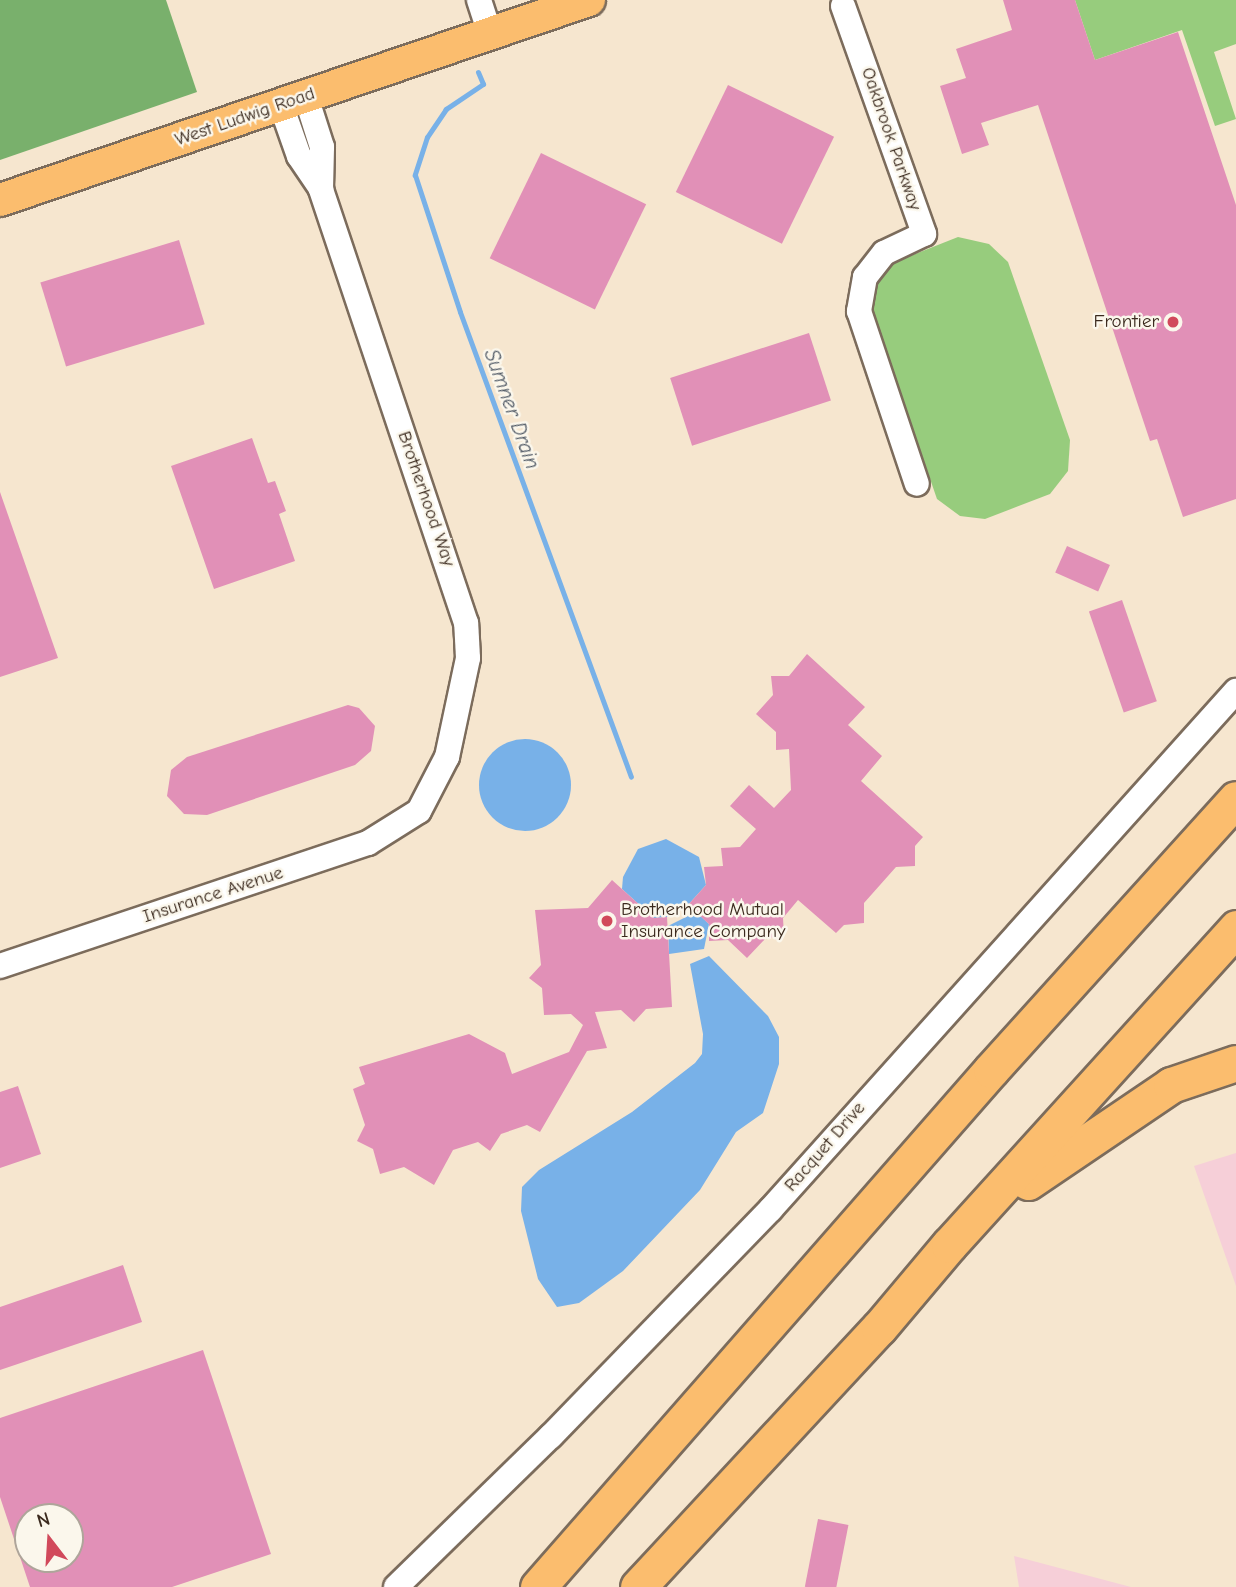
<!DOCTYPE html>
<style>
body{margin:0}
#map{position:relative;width:1236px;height:1587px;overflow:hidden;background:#f6e6cf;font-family:"Comic Neue",sans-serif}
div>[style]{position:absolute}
.built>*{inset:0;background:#f6cfd8}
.green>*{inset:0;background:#97cc7d}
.forest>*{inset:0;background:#79b06c}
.water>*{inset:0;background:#78b1e8}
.round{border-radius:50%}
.stream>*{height:5px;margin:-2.5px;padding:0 2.5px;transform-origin:2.5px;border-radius:2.5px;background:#78b1e8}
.building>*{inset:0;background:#e190b7;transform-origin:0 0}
.roads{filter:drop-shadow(2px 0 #7c6c5c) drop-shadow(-2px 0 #7c6c5c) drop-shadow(0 2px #7c6c5c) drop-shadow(0 -2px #7c6c5c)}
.minor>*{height:24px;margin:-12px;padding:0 12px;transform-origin:12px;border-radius:12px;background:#fff}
.major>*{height:32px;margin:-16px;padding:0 16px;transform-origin:16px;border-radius:16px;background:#fbbd6e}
.highway>*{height:35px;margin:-17.5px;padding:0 17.5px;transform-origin:17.5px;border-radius:17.5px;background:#fbbd6e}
.dots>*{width:19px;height:19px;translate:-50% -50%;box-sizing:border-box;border:4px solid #fbf7ec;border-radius:50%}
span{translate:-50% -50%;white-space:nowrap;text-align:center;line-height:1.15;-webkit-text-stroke:5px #fbf7ec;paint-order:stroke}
.street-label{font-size:19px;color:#3b2a1e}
.poi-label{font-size:19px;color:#3b2a1e}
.right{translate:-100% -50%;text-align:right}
.left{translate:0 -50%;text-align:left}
.water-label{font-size:21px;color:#505965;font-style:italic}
.north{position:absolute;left:14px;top:1503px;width:70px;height:70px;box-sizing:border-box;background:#fbf7ec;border:2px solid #aea59a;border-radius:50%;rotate:343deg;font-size:19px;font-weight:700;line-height:28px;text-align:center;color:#3b2a1e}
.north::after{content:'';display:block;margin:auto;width:24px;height:32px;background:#d1495b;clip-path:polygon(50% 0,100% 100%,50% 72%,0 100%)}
</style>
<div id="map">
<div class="built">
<i style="clip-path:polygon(1236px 1153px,1236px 1286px,1194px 1166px)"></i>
<i style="clip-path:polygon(1014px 1556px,1131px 1587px,1019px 1587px)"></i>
</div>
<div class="green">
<i style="clip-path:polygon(1075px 0,1236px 0,1236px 44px,1214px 52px,1236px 119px,1215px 126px,1182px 30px,1095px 60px)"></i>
<i style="clip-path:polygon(958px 237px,989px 244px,1008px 262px,1070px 440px,1068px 471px,1050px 494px,985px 519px,960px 516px,937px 499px,871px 308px,873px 286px,890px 264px)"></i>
</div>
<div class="forest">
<i style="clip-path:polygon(0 0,166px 0,197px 92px,0 160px)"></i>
</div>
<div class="water">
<i class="round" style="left:479px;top:739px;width:92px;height:92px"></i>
<i style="clip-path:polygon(666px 839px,699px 857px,706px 885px,688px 905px,667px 917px,654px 918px,622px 889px,623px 877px,638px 849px)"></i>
<i style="clip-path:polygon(696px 912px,709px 924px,704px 949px,669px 954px,668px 926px)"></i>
<i style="clip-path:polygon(709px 956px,768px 1016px,779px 1037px,779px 1064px,763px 1113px,736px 1132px,700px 1190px,623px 1271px,579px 1303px,557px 1307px,538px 1279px,521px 1211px,522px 1187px,539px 1170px,632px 1112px,695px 1063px,702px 1054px,703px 1034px,690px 964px)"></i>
</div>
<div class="stream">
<i style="left:478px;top:72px;width:13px;rotate:67deg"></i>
<i style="left:483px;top:84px;width:45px;rotate:146deg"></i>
<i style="left:446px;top:109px;width:34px;rotate:124deg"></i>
<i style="left:427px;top:137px;width:40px;rotate:108deg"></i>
<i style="left:415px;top:175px;width:144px;rotate:71.8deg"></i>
<i style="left:460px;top:312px;width:495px;rotate:69.8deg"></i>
</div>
<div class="building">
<i style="clip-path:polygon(1003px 0,1075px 0,1095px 60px,1178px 32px,1236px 205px,1236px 499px,1183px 517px,1157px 439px,1150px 441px,1038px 105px,981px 123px,989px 145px,962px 154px,940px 86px,966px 78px,956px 49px,1012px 30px)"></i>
<i style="left:728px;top:85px;width:118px;height:119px;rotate:26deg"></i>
<i style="left:541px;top:153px;width:117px;height:117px;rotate:26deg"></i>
<i style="left:179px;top:240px;width:88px;height:145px;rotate:73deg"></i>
<i style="left:809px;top:333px;width:71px;height:146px;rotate:72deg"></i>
<i style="clip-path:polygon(252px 438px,268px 483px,275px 481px,286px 511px,279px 514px,295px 561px,214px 589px,171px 466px)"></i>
<i style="clip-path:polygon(0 492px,58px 658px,0 677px)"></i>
<i style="left:1067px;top:546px;width:47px;height:29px;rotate:24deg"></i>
<i style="left:1122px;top:600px;width:107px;height:35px;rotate:71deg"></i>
<i style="clip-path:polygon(807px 654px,865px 707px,848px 725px,882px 756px,861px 781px,923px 837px,915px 846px,915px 866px,896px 867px,864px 903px,864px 923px,844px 925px,836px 933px,798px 900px,783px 918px,784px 936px,766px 938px,747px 958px,728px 940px,709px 941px,709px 924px,688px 905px,706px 885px,704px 867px,723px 866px,721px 848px,740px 847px,756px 829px,730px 806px,749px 785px,774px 808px,791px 790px,789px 749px,776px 750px,776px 732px,756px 714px,773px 695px,771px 676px,789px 676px)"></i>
<i style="clip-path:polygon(348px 705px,359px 708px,375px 726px,371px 751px,355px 765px,207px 815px,184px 814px,167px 796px,171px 770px,187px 757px)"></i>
<i style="clip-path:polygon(612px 880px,654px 918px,667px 917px,672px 1007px,646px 1009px,634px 1022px,621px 1010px,595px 1012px,607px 1048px,587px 1051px,540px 1132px,527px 1125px,501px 1134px,490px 1151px,478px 1142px,453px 1150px,434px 1185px,404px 1167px,380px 1174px,373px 1149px,357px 1141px,365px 1125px,353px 1089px,365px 1084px,359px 1067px,469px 1034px,505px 1053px,512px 1074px,569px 1052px,583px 1025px,571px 1014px,544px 1015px,542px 988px,529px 978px,541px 965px,535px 910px,588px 908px)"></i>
<i style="clip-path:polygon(18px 1086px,41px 1154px,0 1168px,0 1092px)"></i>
<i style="clip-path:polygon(123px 1265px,142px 1322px,0 1370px,0 1307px)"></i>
<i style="clip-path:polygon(evenodd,203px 1350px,271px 1554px,172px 1587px,30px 1587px,0 1497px,0 1418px,203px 1350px,28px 1517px,70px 1517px,70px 1559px,28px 1559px,28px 1517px)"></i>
<i style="left:818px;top:1519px;width:31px;height:69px;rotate:11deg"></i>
</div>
<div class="roads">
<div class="minor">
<i style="left:479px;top:0;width:36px;rotate:72deg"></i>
<i style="left:843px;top:6px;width:242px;rotate:70.4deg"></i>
<i style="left:924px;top:234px;width:44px;rotate:154.6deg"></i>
<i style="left:884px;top:253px;width:31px;rotate:128deg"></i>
<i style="left:865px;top:277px;width:35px;rotate:100deg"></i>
<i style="left:859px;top:311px;width:182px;rotate:71.5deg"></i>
<i style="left:281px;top:105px;width:54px;rotate:70.6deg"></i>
<i style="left:299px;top:156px;width:40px;rotate:56deg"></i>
<i style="left:321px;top:189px;width:42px;rotate:-88.6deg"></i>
<i style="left:322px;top:147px;width:52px;rotate:-107.7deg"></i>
<i style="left:0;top:966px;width:388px;rotate:-18.5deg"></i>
<i style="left:368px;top:843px;width:60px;rotate:-32.1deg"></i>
<i style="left:419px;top:811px;width:61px;rotate:-62.6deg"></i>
<i style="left:447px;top:757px;width:101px;rotate:-78deg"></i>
<i style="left:468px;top:658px;width:35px;rotate:-93deg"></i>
<i style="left:466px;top:623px;width:458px;rotate:-108.5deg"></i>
<i style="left:396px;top:1587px;width:216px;rotate:-44.3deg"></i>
<i style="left:551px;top:1436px;width:315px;rotate:-45.9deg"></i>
<i style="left:770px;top:1210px;width:698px;rotate:-48.08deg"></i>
</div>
<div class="major">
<i style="left:0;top:200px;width:622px;rotate:-18.76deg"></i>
</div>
<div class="highway">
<i style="left:1028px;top:1182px;width:173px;rotate:-34.1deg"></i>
<i style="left:1171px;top:1085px;width:69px;rotate:-18.7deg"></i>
<i style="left:538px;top:1587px;width:687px;rotate:-48.77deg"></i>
<i style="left:991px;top:1070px;width:365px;rotate:-47.9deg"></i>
<i style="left:638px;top:1587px;width:354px;rotate:-47.1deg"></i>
<i style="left:879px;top:1328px;width:109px;rotate:-49.9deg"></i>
<i style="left:949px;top:1245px;width:428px;rotate:-47.8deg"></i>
</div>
</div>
<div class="dots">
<i style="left:1173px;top:322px;background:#d1495b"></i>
<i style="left:607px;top:921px;background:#d1495b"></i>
</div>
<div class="street-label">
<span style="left:245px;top:117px;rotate:-19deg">West Ludwig Road</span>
<span style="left:891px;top:139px;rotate:71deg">Oakbrook Parkway</span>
<span style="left:426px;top:499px;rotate:71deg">Brotherhood Way</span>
<span style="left:213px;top:895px;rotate:-18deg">Insurance Avenue</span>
<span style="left:825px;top:1147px;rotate:-49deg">Racquet Drive</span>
</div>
<div class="poi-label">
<span class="right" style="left:1159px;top:322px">Frontier</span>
<span class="left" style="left:621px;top:921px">Brotherhood Mutual<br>Insurance Company</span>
</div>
<div class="water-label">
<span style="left:512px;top:409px;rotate:70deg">Sumner Drain</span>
</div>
<div class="north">N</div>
</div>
